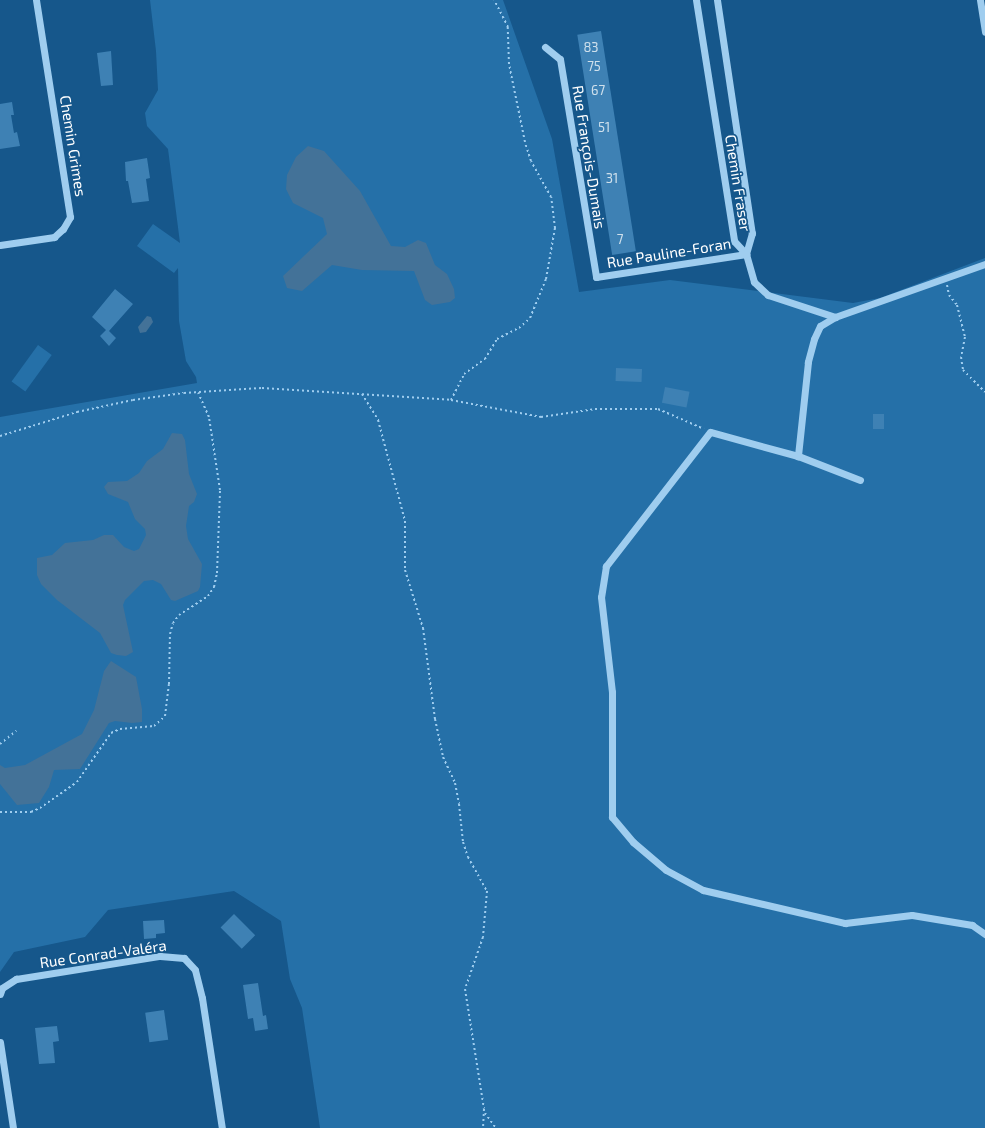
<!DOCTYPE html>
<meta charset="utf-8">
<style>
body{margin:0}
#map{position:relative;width:985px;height:1128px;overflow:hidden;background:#16578b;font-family:"Exo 2",sans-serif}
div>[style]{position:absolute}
.green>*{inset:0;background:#2570a8;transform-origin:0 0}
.water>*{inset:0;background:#437298}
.building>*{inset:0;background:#3e81b4;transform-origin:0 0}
.path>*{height:2px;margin-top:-1px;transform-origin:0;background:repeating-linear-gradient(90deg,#9fcdef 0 2px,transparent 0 5px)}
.minor>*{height:7px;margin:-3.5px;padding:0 3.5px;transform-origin:3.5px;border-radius:3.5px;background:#9fcdef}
span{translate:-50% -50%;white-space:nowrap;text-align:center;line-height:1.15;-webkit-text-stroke:3.5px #16578b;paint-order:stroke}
.number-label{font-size:13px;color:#cfe0ec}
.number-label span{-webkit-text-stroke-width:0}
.street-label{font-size:15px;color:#fff}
</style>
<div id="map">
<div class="green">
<i style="clip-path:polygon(150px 0,503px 0,552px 139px,579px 292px,670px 280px,853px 303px,880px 298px,985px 258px,985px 1128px,320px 1128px,302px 1008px,290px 979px,281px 921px,234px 891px,108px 910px,85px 937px,14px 952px,0 972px,0 417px,197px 383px,196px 377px,186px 361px,179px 321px,178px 268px,174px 273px,137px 246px,153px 224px,180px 243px,168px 149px,147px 126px,145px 113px,158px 90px,156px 51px)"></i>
<i style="left:38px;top:345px;width:17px;height:45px;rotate:36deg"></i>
</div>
<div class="water">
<i style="clip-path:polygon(308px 146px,324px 151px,360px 191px,391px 246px,405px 247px,418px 240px,426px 243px,435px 265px,447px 274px,454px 289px,455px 298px,450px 302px,432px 305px,425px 300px,414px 271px,362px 270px,332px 265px,302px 291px,287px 288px,283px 276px,327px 234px,323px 218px,293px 203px,286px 189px,287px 175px,296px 157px)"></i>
<i style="clip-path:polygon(147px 316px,151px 317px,153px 322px,146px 332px,140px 333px,138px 327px)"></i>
<i style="clip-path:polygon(172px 433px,182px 434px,185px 440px,189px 474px,197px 494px,194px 502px,189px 506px,186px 526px,188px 539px,202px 564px,200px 587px,198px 591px,175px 601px,171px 600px,161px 584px,153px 580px,144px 581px,125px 600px,123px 605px,133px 652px,126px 656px,117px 655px,111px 653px,100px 633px,57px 600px,41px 584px,37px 575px,37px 558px,52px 555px,65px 543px,93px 540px,104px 535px,113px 535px,124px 547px,134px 551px,139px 549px,146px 535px,145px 529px,135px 519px,128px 502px,108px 494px,104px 487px,108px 482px,127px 481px,139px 473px,147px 461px,163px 449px)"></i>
<i style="clip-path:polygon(111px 661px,136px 677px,142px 709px,142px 722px,132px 723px,115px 721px,109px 723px,80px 769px,54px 770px,49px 787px,39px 803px,17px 805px,0 784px,0 765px,5px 768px,25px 765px,82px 734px,94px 710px,104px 671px)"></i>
</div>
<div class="building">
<i style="left:601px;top:31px;width:223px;height:24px;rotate:81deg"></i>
<i style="clip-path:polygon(111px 51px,113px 85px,101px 86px,97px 53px)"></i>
<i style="clip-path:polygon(12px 102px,14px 115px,11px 115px,14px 133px,17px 132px,20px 146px,0 149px,0 104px)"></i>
<i style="clip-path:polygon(147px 158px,150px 178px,146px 179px,149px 201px,132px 203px,128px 181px,126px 181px,125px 162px)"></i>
<i style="clip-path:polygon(115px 289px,133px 304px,109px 331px,116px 338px,109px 346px,100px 336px,106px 330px,92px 317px)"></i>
<i style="left:616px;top:368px;width:26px;height:13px;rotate:2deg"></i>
<i style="left:665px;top:387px;width:25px;height:16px;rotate:11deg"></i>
<i style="left:873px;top:414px;width:11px;height:15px"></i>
<i style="left:234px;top:914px;width:30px;height:19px;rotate:45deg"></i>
<i style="clip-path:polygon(164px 920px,165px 933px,156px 934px,156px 938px,144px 939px,143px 921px)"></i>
<i style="clip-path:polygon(258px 983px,263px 1016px,266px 1015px,268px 1029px,255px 1031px,253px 1018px,248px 1019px,243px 985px)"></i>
<i style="left:164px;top:1010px;width:30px;height:19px;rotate:82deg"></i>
<i style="clip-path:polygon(57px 1026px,59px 1041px,53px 1042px,55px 1063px,39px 1064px,35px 1028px)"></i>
</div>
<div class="path">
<i style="left:947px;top:285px;width:10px;rotate:79deg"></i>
<i style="left:949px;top:295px;width:13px;rotate:51deg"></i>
<i style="left:957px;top:305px;width:33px;rotate:76deg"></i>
<i style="left:965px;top:337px;width:20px;rotate:101deg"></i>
<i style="left:961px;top:357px;width:13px;rotate:81deg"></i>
<i style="left:963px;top:370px;width:31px;rotate:45deg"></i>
<i style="left:362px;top:394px;width:31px;rotate:58deg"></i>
<i style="left:378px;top:420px;width:105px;rotate:75deg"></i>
<i style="left:405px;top:521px;width:49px;rotate:90deg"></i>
<i style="left:405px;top:570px;width:61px;rotate:72.8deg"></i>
<i style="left:423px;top:628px;width:92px;rotate:82.5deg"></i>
<i style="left:435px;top:719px;width:39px;rotate:78deg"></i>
<i style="left:443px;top:757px;width:29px;rotate:65deg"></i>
<i style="left:455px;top:783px;width:21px;rotate:79deg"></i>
<i style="left:459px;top:804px;width:38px;rotate:84deg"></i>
<i style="left:463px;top:842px;width:16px;rotate:72deg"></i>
<i style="left:468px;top:857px;width:39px;rotate:61deg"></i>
<i style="left:487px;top:891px;width:46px;rotate:95deg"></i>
<i style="left:483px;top:937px;width:55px;rotate:109.1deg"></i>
<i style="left:465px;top:989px;width:121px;rotate:81deg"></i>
<i style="left:484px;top:1109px;width:19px;rotate:93deg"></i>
<i style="left:451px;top:400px;width:29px;rotate:-63deg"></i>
<i style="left:464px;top:374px;width:26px;rotate:-36deg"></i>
<i style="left:485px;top:359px;width:23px;rotate:-59deg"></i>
<i style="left:497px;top:339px;width:25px;rotate:-27deg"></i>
<i style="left:519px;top:328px;width:15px;rotate:-42deg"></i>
<i style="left:530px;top:318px;width:42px;rotate:-67.7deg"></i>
<i style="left:546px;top:279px;width:52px;rotate:-80deg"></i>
<i style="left:555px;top:228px;width:31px;rotate:-97deg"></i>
<i style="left:551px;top:197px;width:41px;rotate:-119.1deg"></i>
<i style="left:531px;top:161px;width:20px;rotate:-108deg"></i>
<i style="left:525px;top:142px;width:80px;rotate:-101.6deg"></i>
<i style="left:509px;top:64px;width:37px;rotate:-92deg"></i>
<i style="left:508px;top:27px;width:30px;rotate:-117deg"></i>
<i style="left:0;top:436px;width:81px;rotate:-17.3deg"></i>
<i style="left:77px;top:412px;width:57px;rotate:-12.1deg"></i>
<i style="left:133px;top:400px;width:51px;rotate:-7.8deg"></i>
<i style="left:184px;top:393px;width:78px;rotate:-3.7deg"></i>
<i style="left:262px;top:388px;width:189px;rotate:3.6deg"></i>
<i style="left:451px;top:400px;width:92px;rotate:10.7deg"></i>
<i style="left:541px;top:417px;width:55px;rotate:-8.4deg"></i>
<i style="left:595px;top:409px;width:63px"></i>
<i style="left:658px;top:409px;width:50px;rotate:23.5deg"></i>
<i style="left:0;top:744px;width:21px;rotate:-39deg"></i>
<i style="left:0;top:812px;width:31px"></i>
<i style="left:31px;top:812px;width:10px;rotate:-24deg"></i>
<i style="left:40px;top:808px;width:45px;rotate:-35.1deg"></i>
<i style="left:77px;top:782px;width:60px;rotate:-55.2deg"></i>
<i style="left:111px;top:733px;width:10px;rotate:-24deg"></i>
<i style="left:120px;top:729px;width:34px;rotate:-5deg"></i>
<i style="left:154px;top:726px;width:15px;rotate:-42deg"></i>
<i style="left:165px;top:716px;width:32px;rotate:-83deg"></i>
<i style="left:169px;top:684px;width:50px;rotate:-88.9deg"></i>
<i style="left:170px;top:634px;width:11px;rotate:-75deg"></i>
<i style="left:173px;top:623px;width:10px;rotate:-53deg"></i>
<i style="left:179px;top:615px;width:35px;rotate:-33deg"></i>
<i style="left:208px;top:596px;width:11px;rotate:-56deg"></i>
<i style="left:214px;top:587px;width:14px;rotate:-78deg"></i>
<i style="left:217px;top:573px;width:83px;rotate:-87.9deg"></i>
<i style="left:220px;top:490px;width:74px;rotate:-98.6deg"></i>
<i style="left:209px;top:417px;width:27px;rotate:-114deg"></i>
<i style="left:485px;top:1113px;width:19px;rotate:54deg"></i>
</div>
<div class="minor">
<i style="left:696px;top:0;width:244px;rotate:81deg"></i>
<i style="left:734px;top:241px;width:18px;rotate:47deg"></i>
<i style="left:746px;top:254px;width:29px;rotate:74deg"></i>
<i style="left:754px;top:282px;width:19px;rotate:43deg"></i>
<i style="left:768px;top:295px;width:71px;rotate:18.2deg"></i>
<i style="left:835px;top:317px;width:17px;rotate:149deg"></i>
<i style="left:820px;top:326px;width:14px;rotate:115deg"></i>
<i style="left:814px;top:339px;width:24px;rotate:105deg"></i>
<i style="left:808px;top:362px;width:95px;rotate:96.1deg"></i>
<i style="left:717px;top:0;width:236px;rotate:81.5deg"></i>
<i style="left:752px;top:233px;width:22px;rotate:106deg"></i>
<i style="left:980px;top:0;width:32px;rotate:81deg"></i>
<i style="left:545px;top:47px;width:19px;rotate:39deg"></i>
<i style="left:560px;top:59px;width:221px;rotate:80.6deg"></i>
<i style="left:596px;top:277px;width:152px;rotate:-8.7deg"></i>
<i style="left:0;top:245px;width:55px;rotate:-8.4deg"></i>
<i style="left:54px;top:237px;width:12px;rotate:-42deg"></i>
<i style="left:63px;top:229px;width:14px;rotate:-60deg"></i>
<i style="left:70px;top:217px;width:220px;rotate:-98.9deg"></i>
<i style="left:835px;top:317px;width:159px;rotate:-19.5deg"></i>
<i style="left:860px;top:480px;width:66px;rotate:-158.8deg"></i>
<i style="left:798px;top:456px;width:91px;rotate:-164.7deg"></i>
<i style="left:710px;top:432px;width:170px;rotate:127.8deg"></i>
<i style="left:606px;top:566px;width:31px;rotate:99deg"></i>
<i style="left:601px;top:597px;width:96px;rotate:83.4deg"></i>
<i style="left:612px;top:692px;width:125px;rotate:90deg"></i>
<i style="left:612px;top:817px;width:33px;rotate:50deg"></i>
<i style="left:633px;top:842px;width:43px;rotate:40.3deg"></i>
<i style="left:666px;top:870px;width:42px;rotate:28.4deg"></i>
<i style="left:703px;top:890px;width:146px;rotate:13.1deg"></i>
<i style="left:845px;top:923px;width:67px;rotate:-6.8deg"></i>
<i style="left:912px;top:915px;width:61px;rotate:9.5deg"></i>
<i style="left:972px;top:925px;width:16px;rotate:35deg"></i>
<i style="left:0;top:994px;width:6px;rotate:-72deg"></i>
<i style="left:2px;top:988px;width:17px;rotate:-33deg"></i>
<i style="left:16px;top:979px;width:146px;rotate:-9.1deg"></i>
<i style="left:160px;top:956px;width:24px;rotate:5deg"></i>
<i style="left:184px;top:958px;width:16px;rotate:47deg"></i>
<i style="left:195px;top:970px;width:29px;rotate:76deg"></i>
<i style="left:202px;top:998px;width:132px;rotate:81.3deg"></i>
<i style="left:0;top:1042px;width:87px;rotate:81.4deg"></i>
</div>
<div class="number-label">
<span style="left:591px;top:47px">83</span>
<span style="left:594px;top:66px">75</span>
<span style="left:598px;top:90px">67</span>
<span style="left:604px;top:127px">51</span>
<span style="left:612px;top:178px">31</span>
<span style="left:620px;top:239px">7</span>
</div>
<div class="street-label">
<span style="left:73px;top:146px;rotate:81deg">Chemin Grimes</span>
<span style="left:589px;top:157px;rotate:81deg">Rue François-Dumais</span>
<span style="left:738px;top:183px;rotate:81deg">Chemin Fraser</span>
<span style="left:669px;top:253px;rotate:-9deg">Rue Pauline-Foran</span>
<span style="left:103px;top:954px;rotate:-8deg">Rue Conrad-Valéra</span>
</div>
</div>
